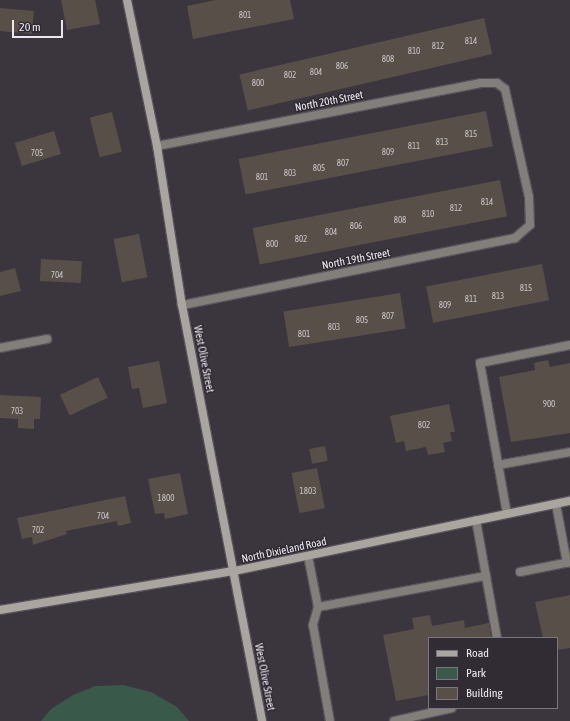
<!DOCTYPE html>
<style>
body{margin:0}
#map{position:relative;width:570px;height:721px;overflow:hidden;background:#3b353e;font-family:"Asap Condensed",sans-serif}
div>[style]{position:absolute}
.green>*{inset:0;background:#395a4a}
.building>*{inset:0;background:#584f49;transform-origin:0 0}
.roads{filter:drop-shadow(1px 0 #57515a) drop-shadow(-1px 0 #57515a) drop-shadow(0 1px #57515a) drop-shadow(0 -1px #57515a)}
.service>*{height:8px;margin:-4px;padding:0 4px;transform-origin:4px;border-radius:4px;background:#827e7a}
.minor>*{height:8px;margin:-4px;padding:0 4px;transform-origin:4px;border-radius:4px;background:#827e7a}
.secondary>*{height:8px;margin:-4px;padding:0 4px;transform-origin:4px;border-radius:4px;background:#aba59f}
span{translate:-50% -50%;white-space:nowrap;text-align:center;line-height:1.15;-webkit-text-stroke:3px #312b33;paint-order:stroke}
.number-label{font-size:9px;color:#c6c1c4}
.number-label span{-webkit-text-stroke-width:0}
.street-label{font-size:11px;color:#ebe7ed}
.legend{position:absolute;left:428px;top:637px;width:130px;height:72px;box-sizing:border-box;background:#312b33;border:1px solid #7b767d;margin:0;padding:5px 7px;list-style:none;font-size:12px;color:#ebe7ed}
.legend li{display:flex;align-items:center;gap:8px;height:20px}
.legend b{width:20px;border:1px solid #7b767d}
.scale{position:absolute;left:12px;top:20px;width:51px;height:18px;box-sizing:border-box;border:2px solid #ebe7ed;border-top:0;padding-left:5px;font-size:12px;line-height:14px;white-space:nowrap;color:#ebe7ed;-webkit-text-stroke:3px #312b33;paint-order:stroke}
</style>
<div id="map">
<div class="green">
<i style="clip-path:polygon(123px 685px,151px 692px,177px 707px,189px 721px,41px 721px,51px 709px,73px 695px,95px 686px)"></i>
</div>
<div class="building">
<i style="clip-path:polygon(61px 0,95px 0,100px 24px,67px 30px)"></i>
<i style="clip-path:polygon(215px 0,290px 0,294px 19px,193px 39px,187px 6px)"></i>
<i style="left:0;top:8px;width:34px;height:23px;rotate:5deg"></i>
<i style="left:484px;top:18px;width:37px;height:251px;rotate:77deg"></i>
<i style="left:486px;top:111px;width:36px;height:252px;rotate:79deg"></i>
<i style="left:112px;top:112px;width:41px;height:23px;rotate:76deg"></i>
<i style="left:54px;top:131px;width:24px;height:41px;rotate:73deg"></i>
<i style="left:500px;top:180px;width:37px;height:252px;rotate:79deg"></i>
<i style="left:139px;top:234px;width:44px;height:26px;rotate:79deg"></i>
<i style="left:41px;top:259px;width:41px;height:22px;rotate:3deg"></i>
<i style="left:542px;top:264px;width:37px;height:118px;rotate:79deg"></i>
<i style="clip-path:polygon(15px 268px,21px 291px,0 296px,0 272px)"></i>
<i style="left:400px;top:293px;width:36px;height:118px;rotate:81deg"></i>
<i style="clip-path:polygon(548px 360px,550px 367px,570px 363px,570px 433px,511px 442px,499px 377px,535px 370px,534px 363px)"></i>
<i style="clip-path:polygon(159px 361px,167px 403px,143px 408px,139px 388px,132px 389px,128px 367px)"></i>
<i style="left:98px;top:377px;width:23px;height:42px;rotate:65deg"></i>
<i style="clip-path:polygon(0 395px,41px 397px,40px 419px,34px 419px,34px 429px,18px 428px,18px 419px,0 418px)"></i>
<i style="clip-path:polygon(449px 404px,455px 432px,450px 432px,452px 441px,443px 443px,445px 452px,428px 455px,426px 447px,406px 451px,404px 441px,396px 443px,390px 416px)"></i>
<i style="left:325px;top:446px;width:15px;height:16px;rotate:79deg"></i>
<i style="left:317px;top:468px;width:41px;height:26px;rotate:79deg"></i>
<i style="clip-path:polygon(180px 473px,188px 514px,165px 519px,164px 513px,155px 514px,148px 479px)"></i>
<i style="clip-path:polygon(125px 496px,131px 523px,118px 526px,117px 521px,66px 531px,67px 534px,33px 545px,32px 537px,22px 539px,17px 518px)"></i>
<i style="clip-path:polygon(570px 595px,570px 648px,557px 650px,557px 638px,543px 638px,535px 602px)"></i>
<i style="clip-path:polygon(430px 615px,432px 626px,464px 620px,465px 628px,489px 623px,491px 638px,429px 638px,429px 695px,396px 701px,383px 635px,414px 629px,412px 618px)"></i>
</div>
<div class="roads">
<div class="service">
<i style="left:498px;top:465px;width:73px;rotate:-10.2deg"></i>
<i style="left:556px;top:504px;width:60px;rotate:79.4deg"></i>
<i style="left:507px;top:514px;width:153px;rotate:-100.1deg"></i>
<i style="left:480px;top:363px;width:92px;rotate:-11.3deg"></i>
<i style="left:476px;top:520px;width:120px;rotate:79.9deg"></i>
<i style="left:308px;top:556px;width:52px;rotate:78.9deg"></i>
<i style="left:318px;top:607px;width:19px;rotate:106deg"></i>
<i style="left:313px;top:625px;width:97px;rotate:80deg"></i>
<i style="left:520px;top:572px;width:51px;rotate:-11.3deg"></i>
<i style="left:318px;top:607px;width:171px;rotate:-10.5deg"></i>
<i style="left:394px;top:721px;width:59px;rotate:-12.6deg"></i>
</div>
<div class="minor">
<i style="left:157px;top:146px;width:329px;rotate:-11deg"></i>
<i style="left:480px;top:83px;width:17px"></i>
<i style="left:497px;top:83px;width:10px;rotate:37deg"></i>
<i style="left:505px;top:89px;width:111px;rotate:77.5deg"></i>
<i style="left:529px;top:197px;width:28px;rotate:88deg"></i>
<i style="left:530px;top:225px;width:20px;rotate:139deg"></i>
<i style="left:515px;top:238px;width:340px;rotate:168.6deg"></i>
<i style="left:0;top:348px;width:48px;rotate:-10.8deg"></i>
</div>
<div class="secondary">
<i style="left:127px;top:0;width:149px;rotate:78.4deg"></i>
<i style="left:157px;top:146px;width:161px;rotate:81.1deg"></i>
<i style="left:182px;top:305px;width:424px;rotate:79.1deg"></i>
<i style="left:0;top:610px;width:237px;rotate:-9.5deg"></i>
<i style="left:234px;top:571px;width:343px;rotate:-11.8deg"></i>
</div>
</div>
<div class="number-label">
<span style="left:245px;top:15px">801</span>
<span style="left:471px;top:41px">814</span>
<span style="left:438px;top:46px">812</span>
<span style="left:414px;top:51px">810</span>
<span style="left:388px;top:59px">808</span>
<span style="left:342px;top:66px">806</span>
<span style="left:316px;top:72px">804</span>
<span style="left:290px;top:75px">802</span>
<span style="left:258px;top:83px">800</span>
<span style="left:471px;top:134px">815</span>
<span style="left:442px;top:142px">813</span>
<span style="left:414px;top:146px">811</span>
<span style="left:388px;top:152px">809</span>
<span style="left:37px;top:153px">705</span>
<span style="left:343px;top:163px">807</span>
<span style="left:319px;top:168px">805</span>
<span style="left:290px;top:173px">803</span>
<span style="left:262px;top:177px">801</span>
<span style="left:487px;top:202px">814</span>
<span style="left:456px;top:208px">812</span>
<span style="left:428px;top:214px">810</span>
<span style="left:400px;top:220px">808</span>
<span style="left:356px;top:226px">806</span>
<span style="left:331px;top:232px">804</span>
<span style="left:301px;top:239px">802</span>
<span style="left:272px;top:244px">800</span>
<span style="left:57px;top:275px">704</span>
<span style="left:526px;top:288px">815</span>
<span style="left:498px;top:296px">813</span>
<span style="left:471px;top:299px">811</span>
<span style="left:445px;top:305px">809</span>
<span style="left:388px;top:316px">807</span>
<span style="left:362px;top:320px">805</span>
<span style="left:334px;top:327px">803</span>
<span style="left:304px;top:334px">801</span>
<span style="left:549px;top:404px">900</span>
<span style="left:17px;top:411px">703</span>
<span style="left:424px;top:425px">802</span>
<span style="left:308px;top:491px">1803</span>
<span style="left:166px;top:498px">1800</span>
<span style="left:103px;top:516px">704</span>
<span style="left:38px;top:530px">702</span>
</div>
<div class="street-label">
<span style="left:329px;top:101px;rotate:-11deg">North 20th Street</span>
<span style="left:356px;top:259px;rotate:-11deg">North 19th Street</span>
<span style="left:204px;top:359px;rotate:79deg">West Olive Street</span>
<span style="left:284px;top:550px;rotate:-12deg">North Dixieland Road</span>
<span style="left:265px;top:677px;rotate:79deg">West Olive Street</span>
</div>
<ul class="legend">
<li><b style="height:5px;background:#aba59f"></b>Road</li>
<li><b style="height:11px;background:#395a4a"></b>Park</li>
<li><b style="height:11px;background:#584f49"></b>Building</li>
</ul>
<div class="scale">20 m</div>
</div>
